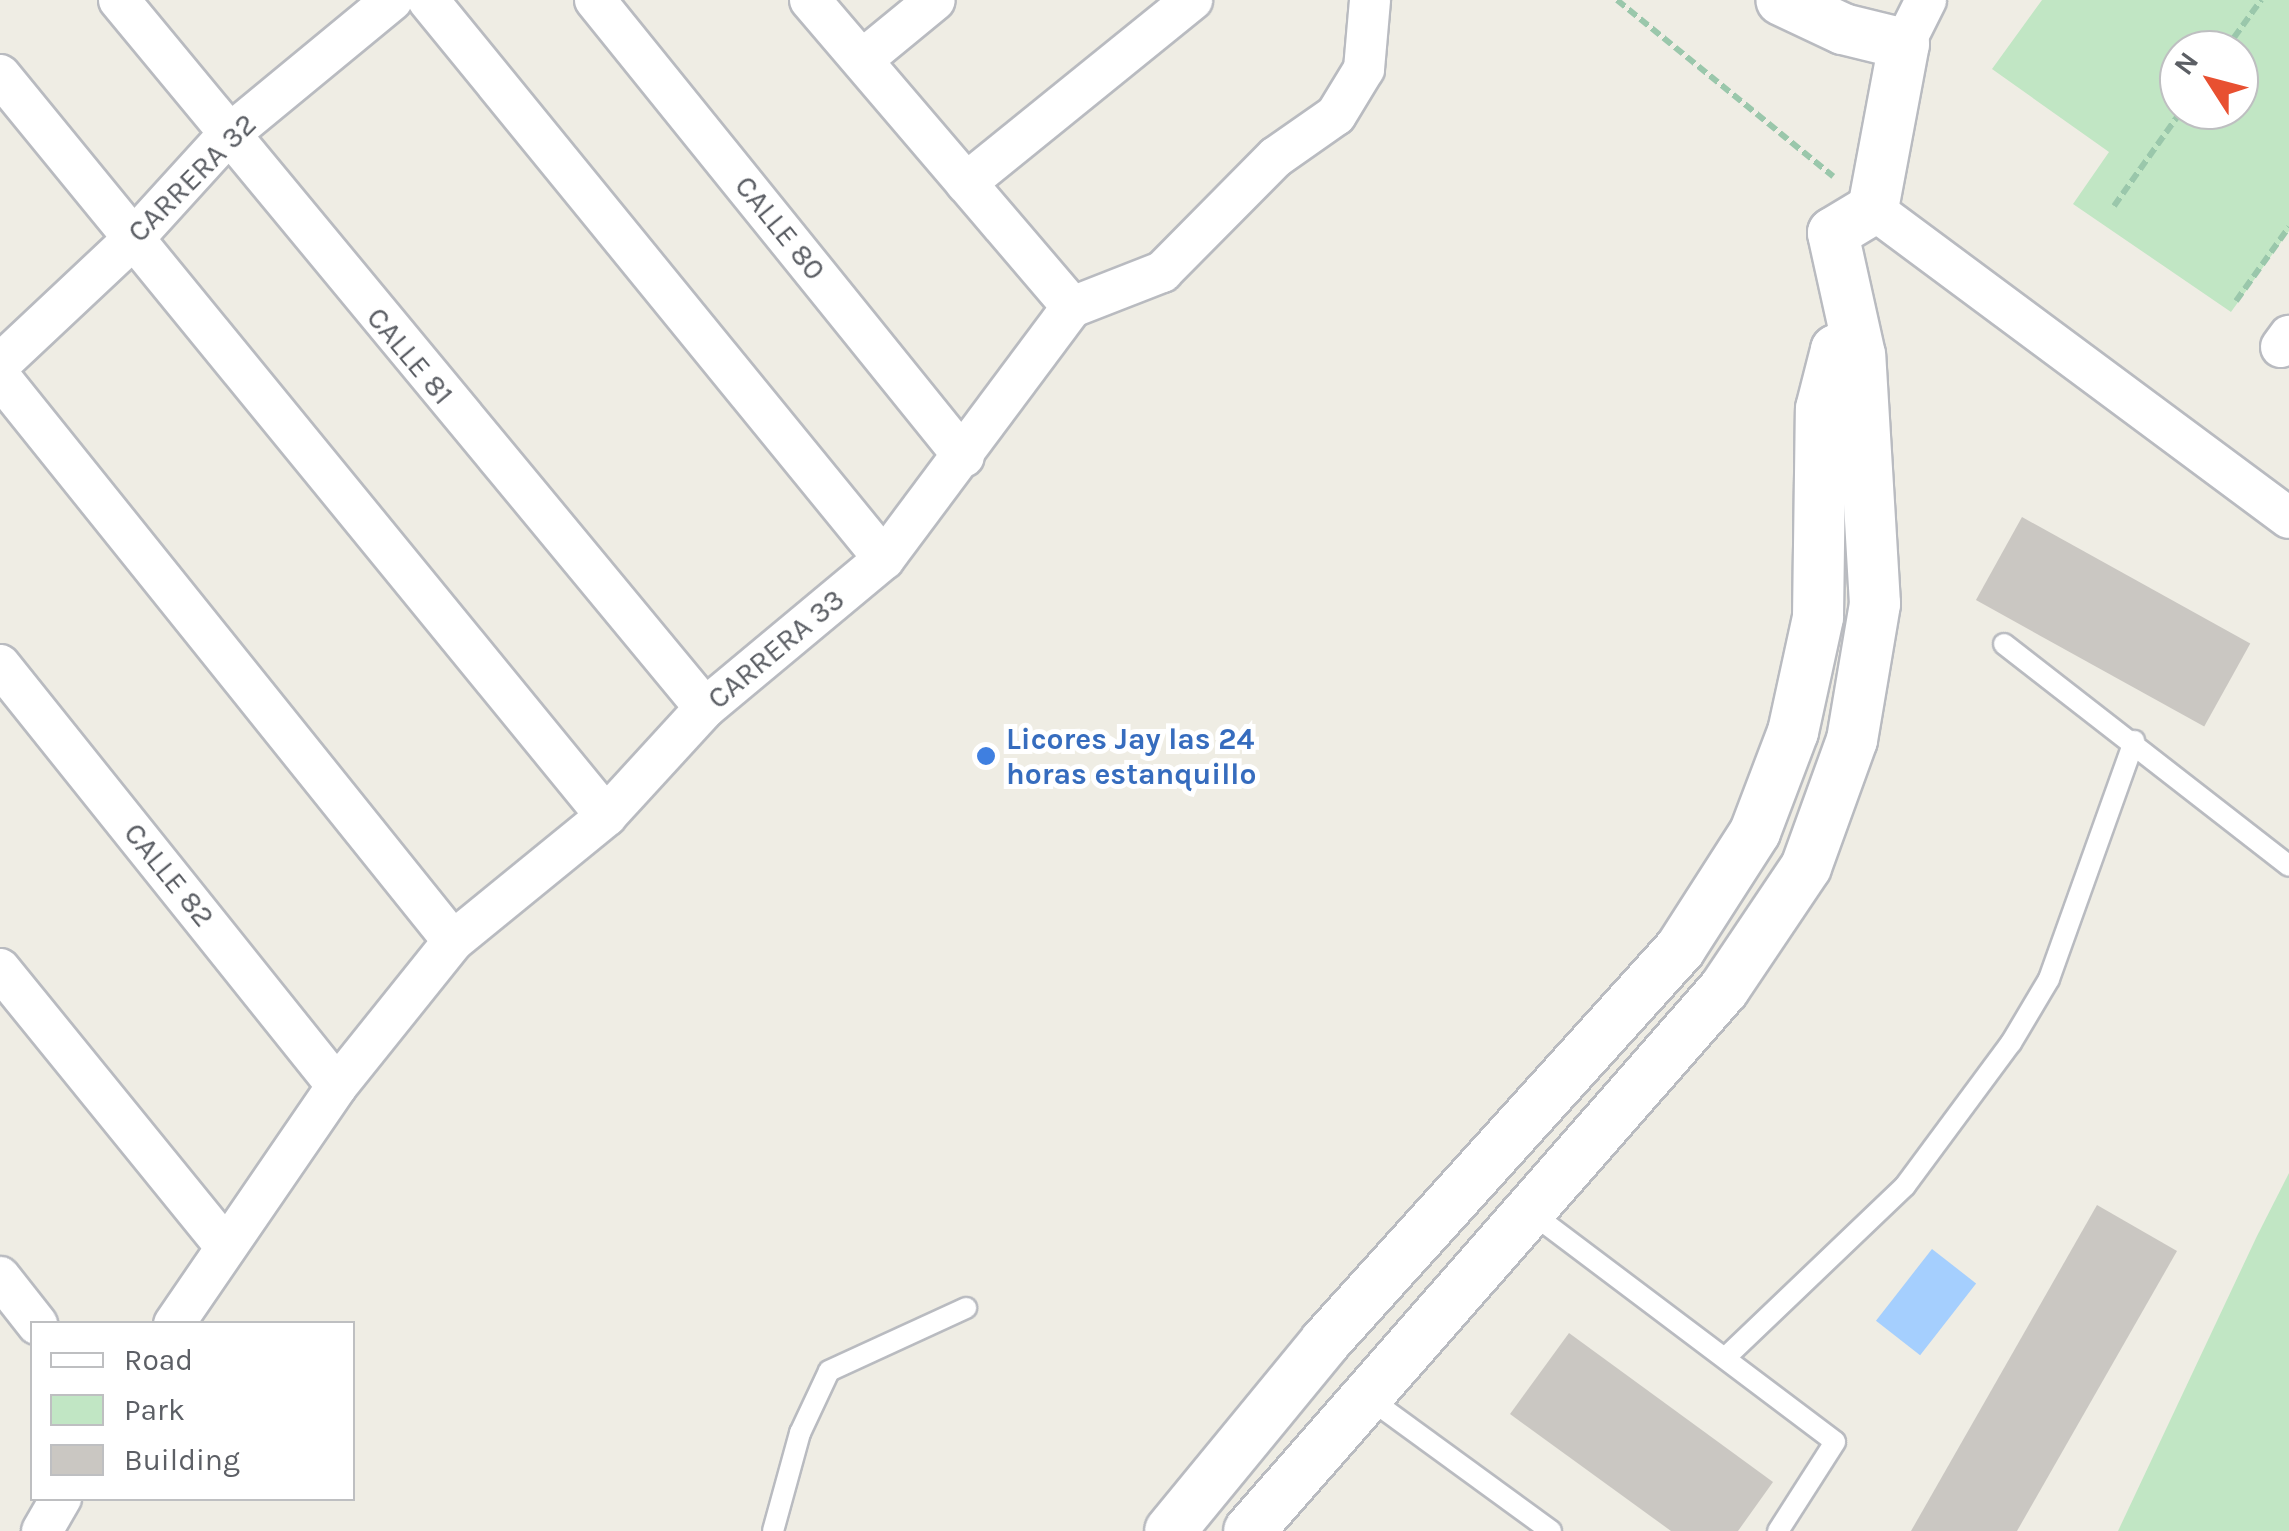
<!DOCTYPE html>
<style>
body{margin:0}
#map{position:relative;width:2289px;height:1531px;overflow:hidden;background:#efede4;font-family:Karla,sans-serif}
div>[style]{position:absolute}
.green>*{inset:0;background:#c1e6c4}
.water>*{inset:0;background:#a5cffe;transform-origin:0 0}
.building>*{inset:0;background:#cac7c2;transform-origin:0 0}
.path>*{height:6px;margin-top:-3px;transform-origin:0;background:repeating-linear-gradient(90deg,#9ac7ab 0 10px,transparent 0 15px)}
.roads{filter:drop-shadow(2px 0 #b9bbc0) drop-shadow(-2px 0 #b9bbc0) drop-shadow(0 2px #b9bbc0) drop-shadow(0 -2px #b9bbc0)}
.service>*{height:20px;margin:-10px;padding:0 10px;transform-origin:10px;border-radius:10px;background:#fff}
.minor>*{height:40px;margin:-20px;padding:0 20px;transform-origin:20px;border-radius:20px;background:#fff}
.tertiary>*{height:50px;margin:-25px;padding:0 25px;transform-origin:25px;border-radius:25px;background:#fff}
.dots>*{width:28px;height:28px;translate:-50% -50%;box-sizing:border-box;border:5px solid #fff;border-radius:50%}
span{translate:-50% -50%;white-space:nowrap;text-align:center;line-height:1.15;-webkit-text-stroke:10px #fff;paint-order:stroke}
.street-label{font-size:30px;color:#5c5f65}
.shop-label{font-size:30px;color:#366cbe;font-weight:700}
.left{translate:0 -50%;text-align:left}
.legend{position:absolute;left:30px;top:1321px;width:325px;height:180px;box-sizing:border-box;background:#fff;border:2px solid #bebfc1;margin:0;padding:12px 18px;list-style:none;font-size:30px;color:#5c5f65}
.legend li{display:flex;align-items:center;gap:20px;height:50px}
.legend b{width:50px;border:2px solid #bebfc1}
.north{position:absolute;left:2159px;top:30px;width:100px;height:100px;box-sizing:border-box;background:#fff;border:2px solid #bebfc1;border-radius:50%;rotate:306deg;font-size:28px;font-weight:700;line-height:40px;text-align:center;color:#5c5f65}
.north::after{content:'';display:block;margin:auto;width:35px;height:45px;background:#e85031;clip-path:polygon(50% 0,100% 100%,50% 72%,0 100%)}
</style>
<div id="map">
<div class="green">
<i style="clip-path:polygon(evenodd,2042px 0,2289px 0,2289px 231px,2231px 312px,2073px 204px,2109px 152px,1992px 69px,2042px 0,2179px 50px,2239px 50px,2239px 110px,2179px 110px,2179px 50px)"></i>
<i style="clip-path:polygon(2289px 1173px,2289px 1531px,2118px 1531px,2257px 1236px)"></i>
</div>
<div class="water">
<i style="left:1932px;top:1249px;width:56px;height:91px;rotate:38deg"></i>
</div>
<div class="building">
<i style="left:2022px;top:517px;width:261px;height:95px;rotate:29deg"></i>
<i style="clip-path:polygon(2097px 1205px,2177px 1251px,2017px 1531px,1911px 1531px)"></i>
<i style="clip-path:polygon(1569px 1333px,1773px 1482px,1738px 1531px,1671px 1531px,1510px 1414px)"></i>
</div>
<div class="path">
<i style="left:1617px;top:0;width:279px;rotate:39.2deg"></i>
<i style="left:2225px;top:50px;width:62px;rotate:-54.2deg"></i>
<i style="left:2114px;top:206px;width:118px;rotate:-54.7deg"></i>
<i style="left:2236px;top:301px;width:91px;rotate:-54.4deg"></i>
</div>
<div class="roads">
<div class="service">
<i style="left:2004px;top:644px;width:361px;rotate:37.9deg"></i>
<i style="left:1529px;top:1211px;width:383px;rotate:37deg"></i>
<i style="left:1835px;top:1442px;width:106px;rotate:122.6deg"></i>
<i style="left:1725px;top:1358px;width:249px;rotate:-43.7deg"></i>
<i style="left:1905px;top:1186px;width:178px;rotate:-53.5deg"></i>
<i style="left:2011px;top:1043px;width:74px;rotate:-59.3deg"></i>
<i style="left:2049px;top:979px;width:253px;rotate:-70.3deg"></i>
<i style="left:1366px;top:1396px;width:229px;rotate:36.1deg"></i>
<i style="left:773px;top:1531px;width:102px;rotate:-74.6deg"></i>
<i style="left:800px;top:1433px;width:68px;rotate:-64.9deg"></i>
<i style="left:829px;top:1371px;width:151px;rotate:-24.7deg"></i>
</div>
<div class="minor">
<i style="left:119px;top:0;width:919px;rotate:50.39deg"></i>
<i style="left:428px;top:0;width:721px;rotate:50.79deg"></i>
<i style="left:595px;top:0;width:587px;rotate:51.08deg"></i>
<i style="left:810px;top:0;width:404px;rotate:49.5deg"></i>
<i style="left:1904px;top:44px;width:49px;rotate:-63.4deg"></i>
<i style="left:862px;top:60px;width:94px;rotate:-39.4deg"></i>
<i style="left:0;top:75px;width:957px;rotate:50.72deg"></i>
<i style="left:966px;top:183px;width:291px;rotate:-39deg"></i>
<i style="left:1873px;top:209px;width:518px;rotate:36.6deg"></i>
<i style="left:2281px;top:347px;width:14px;rotate:-54deg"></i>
<i style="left:0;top:364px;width:184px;rotate:-43.2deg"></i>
<i style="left:134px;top:238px;width:137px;rotate:-47.7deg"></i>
<i style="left:226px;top:137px;width:215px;rotate:-39.5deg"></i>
<i style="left:0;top:377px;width:723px;rotate:51.23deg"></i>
<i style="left:0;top:665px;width:539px;rotate:51.32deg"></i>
<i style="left:0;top:969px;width:358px;rotate:50.9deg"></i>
<i style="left:0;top:1277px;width:60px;rotate:51.8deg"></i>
<i style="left:174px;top:1324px;width:288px;rotate:-55.6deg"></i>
<i style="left:337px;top:1086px;width:186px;rotate:-51.3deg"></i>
<i style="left:453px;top:941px;width:198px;rotate:-39.2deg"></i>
<i style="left:606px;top:816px;width:147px;rotate:-47.5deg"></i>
<i style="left:705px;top:708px;width:233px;rotate:-39.8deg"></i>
<i style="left:884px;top:559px;width:314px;rotate:-53.3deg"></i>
<i style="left:1072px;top:307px;width:97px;rotate:-21.3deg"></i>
<i style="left:1162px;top:272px;width:162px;rotate:-45.3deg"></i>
<i style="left:1276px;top:157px;width:73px;rotate:-35deg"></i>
<i style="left:1336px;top:115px;width:54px;rotate:-58.7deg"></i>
<i style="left:1364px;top:69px;width:69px;rotate:-85deg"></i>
<i style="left:42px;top:1531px;width:38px;rotate:-60deg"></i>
</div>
<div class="tertiary">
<i style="left:1170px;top:1531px;width:244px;rotate:-50.6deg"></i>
<i style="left:1325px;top:1342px;width:530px;rotate:-47.91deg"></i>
<i style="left:1680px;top:949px;width:139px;rotate:-57.3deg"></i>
<i style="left:1755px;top:832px;width:107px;rotate:-69.2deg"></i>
<i style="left:1793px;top:732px;width:118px;rotate:-77.7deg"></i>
<i style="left:1818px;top:617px;width:208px;rotate:-89.2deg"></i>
<i style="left:1821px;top:409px;width:61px;rotate:-75.7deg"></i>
<i style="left:1836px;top:350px;width:20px;rotate:-27deg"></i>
<i style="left:1249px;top:1531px;width:721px;rotate:-48.77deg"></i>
<i style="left:1724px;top:989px;width:147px;rotate:-56.1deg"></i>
<i style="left:1806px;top:867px;width:135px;rotate:-70.1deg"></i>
<i style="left:1852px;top:740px;width:138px;rotate:-80.4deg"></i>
<i style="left:1875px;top:604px;width:249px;rotate:-93.4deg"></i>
<i style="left:1860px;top:355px;width:125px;rotate:-102.5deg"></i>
<i style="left:1833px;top:233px;width:47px;rotate:-31deg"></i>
<i style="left:1873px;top:209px;width:168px;rotate:-79.4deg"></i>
<i style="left:1904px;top:44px;width:63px;rotate:-166.2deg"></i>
<i style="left:1843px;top:29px;width:68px;rotate:-154.9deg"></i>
</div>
</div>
<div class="dots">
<i style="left:986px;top:756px;background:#3f7fe0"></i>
</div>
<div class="street-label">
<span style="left:192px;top:178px;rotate:-45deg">CARRERA 32</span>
<span style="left:780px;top:228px;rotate:51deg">CALLE 80</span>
<span style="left:410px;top:356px;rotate:50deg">CALLE 81</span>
<span style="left:776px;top:649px;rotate:-40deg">CARRERA 33</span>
<span style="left:169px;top:875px;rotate:51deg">CALLE 82</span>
</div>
<div class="shop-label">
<span class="left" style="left:1006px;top:756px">Licores Jay las 24<br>horas estanquillo</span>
</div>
<ul class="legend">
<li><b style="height:12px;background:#fff"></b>Road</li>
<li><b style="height:28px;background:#c1e6c4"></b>Park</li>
<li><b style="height:28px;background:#cac7c2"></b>Building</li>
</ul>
<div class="north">N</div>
</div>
